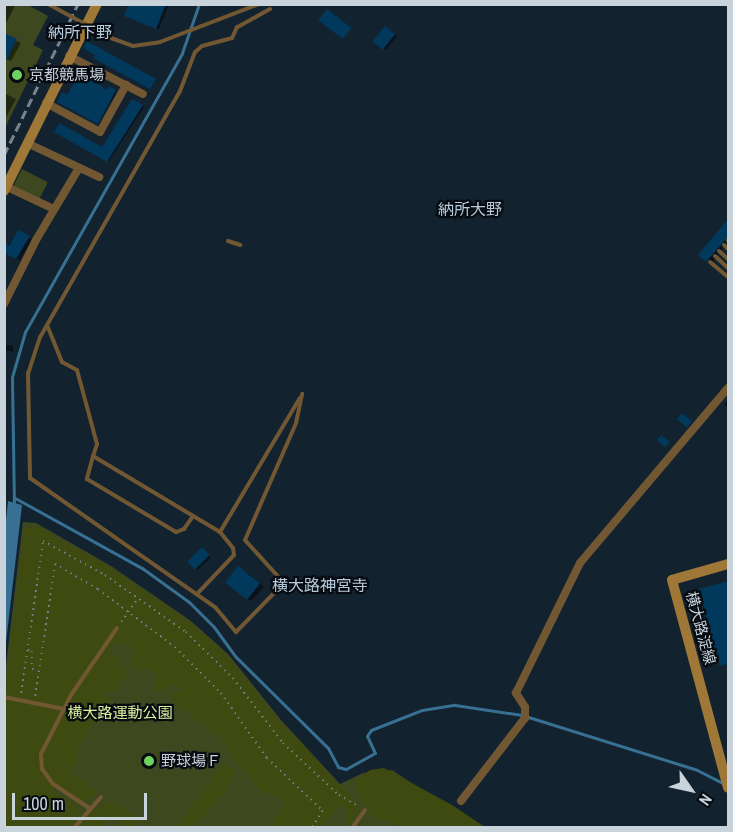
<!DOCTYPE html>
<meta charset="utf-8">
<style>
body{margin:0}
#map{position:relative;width:733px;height:832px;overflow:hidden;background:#13222f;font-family:"Archivo Narrow","Noto Sans JP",sans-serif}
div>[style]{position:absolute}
.green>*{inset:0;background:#3e481e;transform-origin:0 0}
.forest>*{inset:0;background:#3f4a10}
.water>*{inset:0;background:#377092}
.shadow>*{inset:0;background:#0007}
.stream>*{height:3px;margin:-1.5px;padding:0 1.5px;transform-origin:1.5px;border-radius:1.5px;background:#377092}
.building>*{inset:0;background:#01395c;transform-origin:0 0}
.path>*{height:1.5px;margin-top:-0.75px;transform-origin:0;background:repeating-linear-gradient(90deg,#73808a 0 1.5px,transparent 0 6px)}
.lane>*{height:4px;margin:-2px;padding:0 2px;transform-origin:2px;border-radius:2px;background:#715832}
.street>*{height:8px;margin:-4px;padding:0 4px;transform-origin:4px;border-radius:4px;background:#715832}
.secondary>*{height:10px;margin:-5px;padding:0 5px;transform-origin:5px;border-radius:5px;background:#9f7736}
.rail>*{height:3px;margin-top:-1.5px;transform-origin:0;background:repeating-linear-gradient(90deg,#76828c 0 9px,transparent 0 13.5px)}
.lane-bridge>*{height:4px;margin:-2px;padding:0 2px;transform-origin:2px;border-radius:2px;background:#715832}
.dots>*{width:16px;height:16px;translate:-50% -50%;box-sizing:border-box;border:3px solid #050b11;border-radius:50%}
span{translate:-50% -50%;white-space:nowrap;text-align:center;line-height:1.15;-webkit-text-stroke:4.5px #050b11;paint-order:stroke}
.poi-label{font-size:15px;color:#c9d3db}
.left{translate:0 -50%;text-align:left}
.street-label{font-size:15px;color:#c9d3db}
.park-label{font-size:15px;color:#daef9a}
.neighbourhood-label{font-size:16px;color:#b7cadb}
.frame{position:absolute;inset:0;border:6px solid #c9d3db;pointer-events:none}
.north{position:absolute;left:661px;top:760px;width:60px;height:60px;-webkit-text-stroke:4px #050b11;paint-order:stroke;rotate:124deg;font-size:16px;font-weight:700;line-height:24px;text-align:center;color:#c9d3db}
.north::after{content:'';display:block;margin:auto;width:21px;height:27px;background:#c9d3db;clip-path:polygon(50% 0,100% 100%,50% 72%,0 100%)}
.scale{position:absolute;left:12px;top:793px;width:135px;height:27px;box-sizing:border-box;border:3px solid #c9d3db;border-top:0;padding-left:8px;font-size:18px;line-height:21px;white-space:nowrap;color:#c9d3db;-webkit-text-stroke:4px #050b11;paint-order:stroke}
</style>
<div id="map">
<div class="green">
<i style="clip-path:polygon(5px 5px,28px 5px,48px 16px,33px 45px,43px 50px,5px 128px)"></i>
<i style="left:22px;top:169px;width:29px;height:21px;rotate:27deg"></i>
<i style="clip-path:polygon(23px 522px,36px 523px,111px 566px,191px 621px,228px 654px,281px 720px,340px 784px,363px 773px,392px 770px,478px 827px,5px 828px,4px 682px)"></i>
</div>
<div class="forest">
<i style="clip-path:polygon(38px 527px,110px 568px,190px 623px,227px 656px,280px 722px,360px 807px,350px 825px,346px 822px,347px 811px,340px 805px,322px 827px,269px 827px,286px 804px,279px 796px,262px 792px,238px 764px,222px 739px,173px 702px,172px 695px,178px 691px,183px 694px,176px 684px,159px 692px,153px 689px,158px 675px,150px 669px,138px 671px,130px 665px,135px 650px,127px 643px,115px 643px,106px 654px,120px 656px,118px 663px,128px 673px,115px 691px,106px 690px,104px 694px,110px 702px,78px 746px,77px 762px,68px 771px,98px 792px,85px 802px,56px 783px,52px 792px,74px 803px,81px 811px,69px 827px,5px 828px,5px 700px,24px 528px)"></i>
<i style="clip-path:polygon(224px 763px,236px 773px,226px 791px,194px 827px,176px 827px)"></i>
<i style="clip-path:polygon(384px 768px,452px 805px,485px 827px,403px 827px,371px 816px,354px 782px,370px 770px)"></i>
<i style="clip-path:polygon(113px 801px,136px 818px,136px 827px,124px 827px,110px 815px,105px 817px,102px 827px,84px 828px,88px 812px)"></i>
</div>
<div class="water">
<i style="clip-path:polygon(8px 501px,22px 505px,5px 651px,4px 539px)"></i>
</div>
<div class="shadow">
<i style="clip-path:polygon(4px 4px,16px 4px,4px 27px)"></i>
<i style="clip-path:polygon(130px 4px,169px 4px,159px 29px,129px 17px)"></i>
<i style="clip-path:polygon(388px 29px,397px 36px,386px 50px,383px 48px)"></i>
<i style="clip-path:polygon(4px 35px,21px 43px,11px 61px,4px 58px)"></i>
<i style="clip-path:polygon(110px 88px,116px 92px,99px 123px,59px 101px,107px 92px)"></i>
<i style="clip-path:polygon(4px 93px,16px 99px,4px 121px)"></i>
<i style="clip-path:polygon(133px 101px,144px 107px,109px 161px,56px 132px,103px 149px)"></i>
<i style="clip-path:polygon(728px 221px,728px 241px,712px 263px,707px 260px)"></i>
<i style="clip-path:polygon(18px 232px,32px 239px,20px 260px,4px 251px)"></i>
<i style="clip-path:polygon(4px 344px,13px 346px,13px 352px,4px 350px)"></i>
<i style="clip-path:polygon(728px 399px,728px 408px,724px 404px)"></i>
<i style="clip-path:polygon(205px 550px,211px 557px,198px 570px,196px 568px)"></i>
<i style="clip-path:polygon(248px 573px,264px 587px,251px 601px,246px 598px)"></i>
</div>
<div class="stream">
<i style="left:15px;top:498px;width:145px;rotate:28.9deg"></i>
<i style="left:142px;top:568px;width:58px;rotate:35.9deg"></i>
<i style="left:189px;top:602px;width:35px;rotate:45deg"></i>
<i style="left:214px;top:627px;width:36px;rotate:54deg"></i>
<i style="left:235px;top:656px;width:131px;rotate:44.7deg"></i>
<i style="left:328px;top:748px;width:21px;rotate:62deg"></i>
<i style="left:338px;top:767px;width:8px;rotate:14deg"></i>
<i style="left:346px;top:769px;width:33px;rotate:-29deg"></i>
<i style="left:375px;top:753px;width:19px;rotate:-115deg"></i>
<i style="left:367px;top:736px;width:7px;rotate:-56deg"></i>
<i style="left:371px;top:730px;width:55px;rotate:-21.4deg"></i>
<i style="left:422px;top:710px;width:33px;rotate:-9deg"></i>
<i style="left:455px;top:705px;width:68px;rotate:8.5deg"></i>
<i style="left:522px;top:715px;width:183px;rotate:17.4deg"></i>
<i style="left:697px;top:770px;width:29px;rotate:27deg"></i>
<i style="left:14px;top:506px;width:129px;rotate:-90.9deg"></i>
<i style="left:12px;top:377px;width:47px;rotate:-73.9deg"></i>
<i style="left:25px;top:332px;width:320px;rotate:-60.6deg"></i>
<i style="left:182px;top:53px;width:52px;rotate:-70.9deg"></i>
</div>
<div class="building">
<i style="clip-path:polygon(129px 4px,166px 4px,156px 29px,124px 16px)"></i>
<i style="left:327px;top:9px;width:31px;height:14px;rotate:38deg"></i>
<i style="left:385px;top:26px;width:13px;height:20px;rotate:39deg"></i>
<i style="clip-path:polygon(4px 33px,17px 39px,4px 65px)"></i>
<i style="clip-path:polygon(87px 41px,156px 79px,150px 89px,93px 58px,95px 55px,83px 48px)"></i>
<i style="clip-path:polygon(74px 68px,107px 90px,109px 86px,116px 90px,98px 124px,57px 102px,62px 92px,67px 95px,74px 83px,68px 79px)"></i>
<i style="clip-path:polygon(132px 99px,143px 105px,107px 162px,54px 132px,59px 123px,102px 147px)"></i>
<i style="clip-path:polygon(729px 218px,729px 236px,706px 262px,698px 255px)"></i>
<i style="clip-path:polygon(18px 230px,30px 236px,16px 259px,4px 253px,4px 243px,9px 246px)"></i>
<i style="left:682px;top:413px;width:13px;height:8px;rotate:39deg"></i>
<i style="left:661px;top:435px;width:11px;height:7px;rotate:38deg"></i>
<i style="left:202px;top:547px;width:11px;height:21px;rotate:45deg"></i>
<i style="left:238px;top:566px;width:28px;height:21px;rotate:38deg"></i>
<i style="clip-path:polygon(729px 581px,729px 663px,720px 666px,699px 589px)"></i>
</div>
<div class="path">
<i style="left:121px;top:622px;width:28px;rotate:-55deg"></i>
<i style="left:28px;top:650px;width:4px;rotate:14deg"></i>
<i style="left:32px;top:651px;width:18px;rotate:90deg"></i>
<i style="left:32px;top:669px;width:6px;rotate:9deg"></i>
<i style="left:21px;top:693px;width:154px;rotate:-81.8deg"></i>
<i style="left:43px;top:541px;width:71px;rotate:28.7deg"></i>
<i style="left:105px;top:575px;width:99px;rotate:35.1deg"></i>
<i style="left:186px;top:632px;width:66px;rotate:44.4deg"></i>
<i style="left:233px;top:678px;width:82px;rotate:52.4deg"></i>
<i style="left:283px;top:743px;width:76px;rotate:42.9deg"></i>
<i style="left:339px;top:795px;width:22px;rotate:30deg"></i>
<i style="left:35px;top:696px;width:134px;rotate:-81.4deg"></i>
<i style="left:55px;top:564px;width:50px;rotate:30.2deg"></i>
<i style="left:98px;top:589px;width:96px;rotate:37deg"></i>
<i style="left:175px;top:647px;width:65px;rotate:45deg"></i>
<i style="left:221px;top:693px;width:80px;rotate:54.7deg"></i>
<i style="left:267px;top:758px;width:77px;rotate:43.4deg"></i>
<i style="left:323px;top:811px;width:20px;rotate:123deg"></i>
</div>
<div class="lane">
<i style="left:270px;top:9px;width:38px;rotate:151deg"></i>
<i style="left:237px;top:27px;width:12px;rotate:114deg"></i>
<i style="left:232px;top:38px;width:31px;rotate:165deg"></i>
<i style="left:202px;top:46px;width:9px;rotate:139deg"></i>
<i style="left:195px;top:52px;width:42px;rotate:111deg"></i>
<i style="left:180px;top:91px;width:283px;rotate:119.6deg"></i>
<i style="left:40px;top:337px;width:38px;rotate:108deg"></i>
<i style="left:28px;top:373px;width:105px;rotate:88.9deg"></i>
<i style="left:30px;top:478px;width:226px;rotate:34.9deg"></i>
<i style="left:215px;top:607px;width:33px;rotate:50deg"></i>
<i style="left:236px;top:632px;width:69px;rotate:-45.6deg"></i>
<i style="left:284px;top:583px;width:58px;rotate:-132.2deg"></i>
<i style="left:245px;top:540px;width:128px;rotate:-66.4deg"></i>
<i style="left:296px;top:423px;width:30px;rotate:-78deg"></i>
<i style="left:111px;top:38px;width:23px;rotate:20deg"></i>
<i style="left:133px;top:46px;width:27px;rotate:-8deg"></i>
<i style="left:160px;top:42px;width:106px;rotate:-21deg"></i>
<i style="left:728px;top:240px;width:1px;rotate:90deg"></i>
<i style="left:228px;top:241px;width:13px;rotate:18deg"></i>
<i style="left:724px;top:245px;width:6px;rotate:45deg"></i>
<i style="left:719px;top:251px;width:12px;rotate:42deg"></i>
<i style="left:715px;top:256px;width:18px;rotate:43deg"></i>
<i style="left:710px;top:262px;width:23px;rotate:40deg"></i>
<i style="left:47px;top:325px;width:40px;rotate:68deg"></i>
<i style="left:62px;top:362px;width:17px;rotate:28deg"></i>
<i style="left:77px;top:370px;width:77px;rotate:74.9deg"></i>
<i style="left:97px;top:444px;width:13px;rotate:108deg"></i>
<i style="left:93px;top:456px;width:148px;rotate:30.9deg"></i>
<i style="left:220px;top:532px;width:21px;rotate:51deg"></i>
<i style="left:233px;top:548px;width:7px;rotate:82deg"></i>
<i style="left:234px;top:555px;width:54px;rotate:133.5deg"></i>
<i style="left:93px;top:456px;width:24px;rotate:105deg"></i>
<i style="left:87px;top:479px;width:104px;rotate:30.8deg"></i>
<i style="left:176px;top:532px;width:9px;rotate:-21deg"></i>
<i style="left:184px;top:529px;width:16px;rotate:-55deg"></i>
<i style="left:220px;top:532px;width:156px;rotate:-59.2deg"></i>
<i style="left:4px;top:697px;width:61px;rotate:11.3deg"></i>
<i style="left:89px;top:808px;width:43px;rotate:-146.3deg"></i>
<i style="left:53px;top:784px;width:19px;rotate:-126deg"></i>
<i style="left:42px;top:769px;width:15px;rotate:-94deg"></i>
<i style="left:41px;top:754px;width:66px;rotate:-63deg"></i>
<i style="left:71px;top:695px;width:81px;rotate:-55.5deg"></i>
<i style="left:74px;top:828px;width:41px;rotate:-48.9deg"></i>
<i style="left:352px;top:828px;width:22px;rotate:-54deg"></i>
</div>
<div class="street">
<i style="left:69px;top:56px;width:83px;rotate:27.2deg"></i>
<i style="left:46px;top:103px;width:61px;rotate:28.2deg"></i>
<i style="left:100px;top:132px;width:54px;rotate:-61deg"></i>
<i style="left:27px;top:143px;width:80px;rotate:25.3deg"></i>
<i style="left:7px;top:187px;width:52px;rotate:25.1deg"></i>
<i style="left:4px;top:304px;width:72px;rotate:-63.4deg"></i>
<i style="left:36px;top:240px;width:84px;rotate:-59.2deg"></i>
<i style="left:461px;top:801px;width:105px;rotate:-52.4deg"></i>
<i style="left:525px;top:718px;width:11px;rotate:-90deg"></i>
<i style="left:525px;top:707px;width:17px;rotate:-123deg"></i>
<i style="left:516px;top:693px;width:145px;rotate:-63.8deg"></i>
<i style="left:580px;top:563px;width:229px;rotate:-49.8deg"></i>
</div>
<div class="secondary">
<i style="left:4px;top:191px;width:209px;rotate:-63.6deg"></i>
<i style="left:728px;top:564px;width:58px;rotate:164.1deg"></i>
<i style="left:672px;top:580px;width:215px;rotate:74.9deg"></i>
</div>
<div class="rail">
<i style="left:4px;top:155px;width:168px;rotate:-63.9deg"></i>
</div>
<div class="lane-bridge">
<i style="left:48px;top:4px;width:72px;rotate:28.4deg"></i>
</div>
<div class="dots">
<i style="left:17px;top:75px;background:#6fd35f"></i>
<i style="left:149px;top:761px;background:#6fd35f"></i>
</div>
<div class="poi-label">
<span class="left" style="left:29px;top:75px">京都競馬場</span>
<span class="left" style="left:161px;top:761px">野球場Ｆ</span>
</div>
<div class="street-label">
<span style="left:701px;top:628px;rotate:75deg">横大路淀線</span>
</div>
<div class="park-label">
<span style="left:120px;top:713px">横大路運動公園</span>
</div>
<div class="neighbourhood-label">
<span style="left:80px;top:32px">納所下野</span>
<span style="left:470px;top:209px">納所大野</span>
<span style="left:320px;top:585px">横大路神宮寺</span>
</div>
<div class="frame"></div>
<div class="north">N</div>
<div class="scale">100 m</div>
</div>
